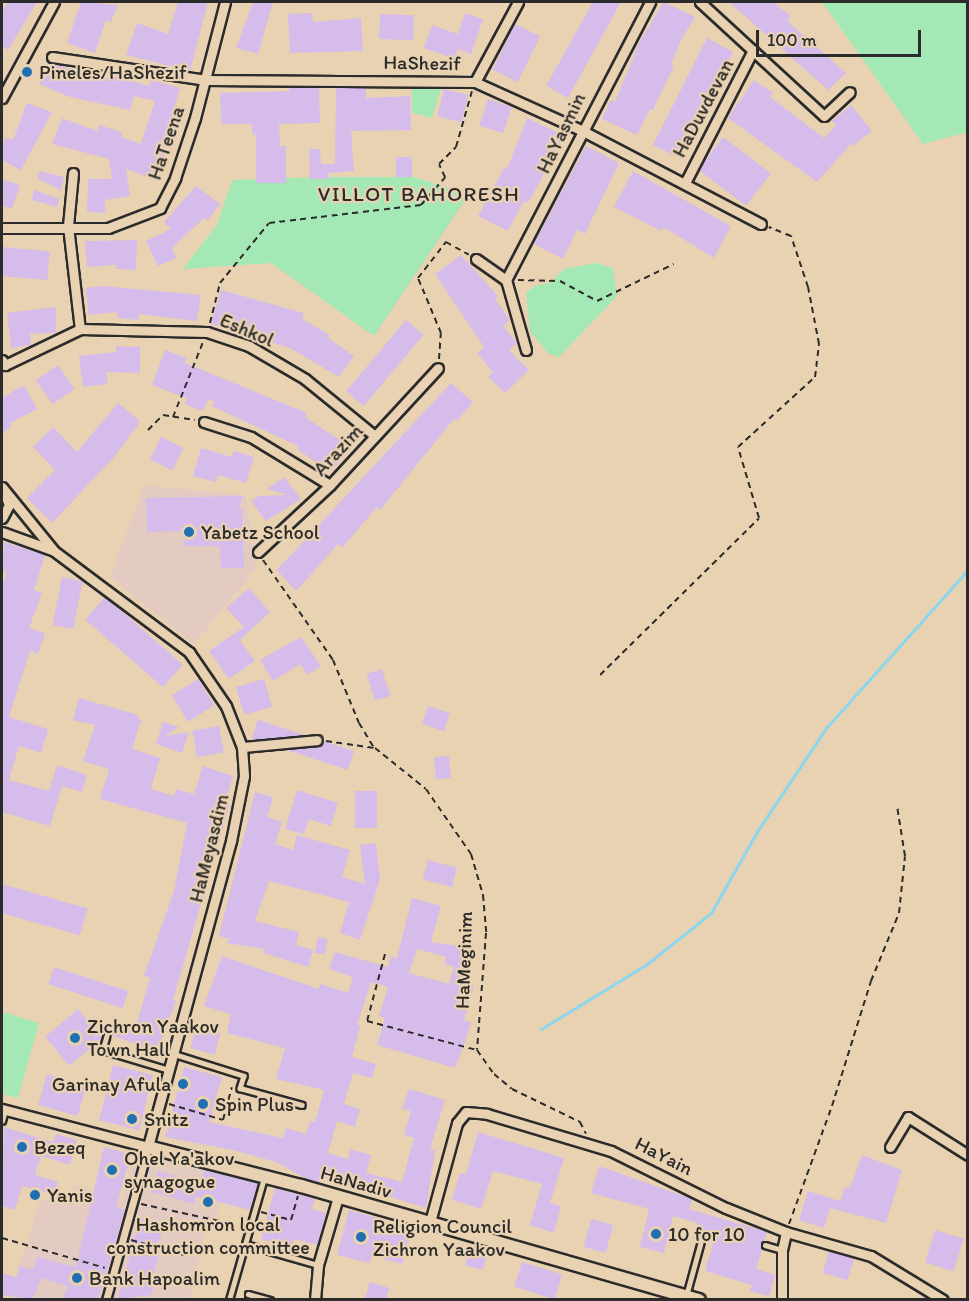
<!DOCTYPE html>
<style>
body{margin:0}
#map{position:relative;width:969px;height:1301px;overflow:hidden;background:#e9d2b1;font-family:Itim,sans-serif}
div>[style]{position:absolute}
.built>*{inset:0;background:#e3cbc2}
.green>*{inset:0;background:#a4e9b5}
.stream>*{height:3px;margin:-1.5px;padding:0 1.5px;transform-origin:1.5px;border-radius:1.5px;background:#8dd6ef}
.building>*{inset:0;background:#d6bcea;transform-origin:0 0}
.path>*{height:2px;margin-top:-1px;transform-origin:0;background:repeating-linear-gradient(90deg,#2b2b2b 0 6px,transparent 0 10.5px)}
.roads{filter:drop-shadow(2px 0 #2b2b2b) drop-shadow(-2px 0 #2b2b2b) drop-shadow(0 2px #2b2b2b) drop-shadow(0 -2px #2b2b2b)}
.service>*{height:4.5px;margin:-2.25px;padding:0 2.25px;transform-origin:2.25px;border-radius:2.25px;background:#e9d2b1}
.pedestrian>*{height:7px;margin:-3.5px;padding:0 3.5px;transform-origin:3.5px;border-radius:3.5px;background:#e9d2b1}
.minor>*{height:9px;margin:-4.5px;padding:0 4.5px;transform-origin:4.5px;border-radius:4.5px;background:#e9d2b1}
.tertiary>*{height:12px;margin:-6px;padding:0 6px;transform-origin:6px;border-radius:6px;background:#e9d2b1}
.dots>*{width:16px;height:16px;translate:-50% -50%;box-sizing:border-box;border:3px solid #e9d2b1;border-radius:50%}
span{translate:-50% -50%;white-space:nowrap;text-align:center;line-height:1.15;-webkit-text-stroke:4.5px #e9d2b1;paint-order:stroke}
.street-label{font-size:20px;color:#2b2b2b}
.poi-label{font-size:20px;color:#2b2b2b}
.left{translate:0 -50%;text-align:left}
.right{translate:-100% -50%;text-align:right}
.neighbourhood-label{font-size:21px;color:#2b2b2b;letter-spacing:1.5px}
.frame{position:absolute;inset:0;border:3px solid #2b2b2b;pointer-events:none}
.scale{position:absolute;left:756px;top:30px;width:165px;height:27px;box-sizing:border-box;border:3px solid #2b2b2b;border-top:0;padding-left:8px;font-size:18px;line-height:21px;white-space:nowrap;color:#2b2b2b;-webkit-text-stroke:4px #e9d2b1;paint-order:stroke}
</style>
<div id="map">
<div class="built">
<i style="clip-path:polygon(144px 485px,246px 495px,256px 569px,194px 644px,110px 577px)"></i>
<i style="clip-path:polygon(136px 1152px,219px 1173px,212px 1203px,220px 1205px,211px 1230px,206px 1229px,190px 1299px,9px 1300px,40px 1200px,63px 1200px,74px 1185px,122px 1200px)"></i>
</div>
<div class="green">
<i style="clip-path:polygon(822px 2px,967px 2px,967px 132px,923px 144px)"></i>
<i style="clip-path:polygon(442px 85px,432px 118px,412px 113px,412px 86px)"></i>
<i style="clip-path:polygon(324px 177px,413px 177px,469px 194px,374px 336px,271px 263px,183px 269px,217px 225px,232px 180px)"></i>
<i style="clip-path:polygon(596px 263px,613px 268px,617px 296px,559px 357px,548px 353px,530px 331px,526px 293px,535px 286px,550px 283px,564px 269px)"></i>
<i style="clip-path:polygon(2px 1012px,39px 1023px,18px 1098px,2px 1094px)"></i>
</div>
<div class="stream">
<i style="left:541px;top:1029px;width:124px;rotate:-31.5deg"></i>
<i style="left:647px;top:964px;width:82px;rotate:-38.6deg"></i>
<i style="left:711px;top:913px;width:95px;rotate:-60.5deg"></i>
<i style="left:758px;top:830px;width:123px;rotate:-56.3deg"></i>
<i style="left:826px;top:728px;width:212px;rotate:-48.1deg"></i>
</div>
<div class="building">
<i style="clip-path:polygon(8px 2px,37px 2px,8px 50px,2px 46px,2px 12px)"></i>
<i style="clip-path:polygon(81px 2px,118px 5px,111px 22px,106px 20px,95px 53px,67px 43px)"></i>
<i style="clip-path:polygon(178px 2px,208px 2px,190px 71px,126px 55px,137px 23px,168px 34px)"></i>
<i style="clip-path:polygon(253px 2px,273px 2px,258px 54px,236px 48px)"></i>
<i style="clip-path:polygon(593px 2px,621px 2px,568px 98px,546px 86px)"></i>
<i style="clip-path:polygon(664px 2px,695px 17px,681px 40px,671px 65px,674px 66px,653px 110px,650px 109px,637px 135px,602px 119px,611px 100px,615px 102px,640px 41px)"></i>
<i style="clip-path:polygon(729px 2px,773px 2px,791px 16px,787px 21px,846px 73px,828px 90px)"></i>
<i style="clip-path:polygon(312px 13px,313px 22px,361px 18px,363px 51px,290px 53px,288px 14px)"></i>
<i style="clip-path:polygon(465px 13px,483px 19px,471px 54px,458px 49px,455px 59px,424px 48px,432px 25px,458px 34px)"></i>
<i style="left:380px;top:14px;width:34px;height:25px;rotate:2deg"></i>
<i style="left:515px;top:24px;width:28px;height:51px;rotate:26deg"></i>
<i style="clip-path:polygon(707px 38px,733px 52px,706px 110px,677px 157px,653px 145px)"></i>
<i style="clip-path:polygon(49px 63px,114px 80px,115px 76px,149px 86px,151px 80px,180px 88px,172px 115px,176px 117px,157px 180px,126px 169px,130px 196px,105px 200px,105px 213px,87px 212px,88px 179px,112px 179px,109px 159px,52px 144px,62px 118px,97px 131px,99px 125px,122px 132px,121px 137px,141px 144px,155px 101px,134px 96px,130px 110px,70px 97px,39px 84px)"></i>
<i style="clip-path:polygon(754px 80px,773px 93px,770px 97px,824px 138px,836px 125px,832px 121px,851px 105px,872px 131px,853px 146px,851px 144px,817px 182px,728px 118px)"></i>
<i style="clip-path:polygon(289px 88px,319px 88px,320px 123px,279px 124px,280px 146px,286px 146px,286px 183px,256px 183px,256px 135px,252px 135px,252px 124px,221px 124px,220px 93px,289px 91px)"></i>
<i style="clip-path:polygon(336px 88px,366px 88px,366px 98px,410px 96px,411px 130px,351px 131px,354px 171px,328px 173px,328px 179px,310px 179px,309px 149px,320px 149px,321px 164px,335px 164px)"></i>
<i style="left:444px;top:89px;width:25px;height:28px;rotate:14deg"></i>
<i style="left:488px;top:99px;width:25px;height:28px;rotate:18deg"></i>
<i style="clip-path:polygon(27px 103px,52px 112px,21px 170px,2px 160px,2px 146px,6px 137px,13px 140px)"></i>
<i style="clip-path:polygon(527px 118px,565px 136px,528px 203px,524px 201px,508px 231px,478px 216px,504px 168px,507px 169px)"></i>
<i style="left:723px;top:137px;width:60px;height:41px;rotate:37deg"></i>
<i style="clip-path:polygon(586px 146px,619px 163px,585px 234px,577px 230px,563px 259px,534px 244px)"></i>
<i style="left:396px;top:157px;width:16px;height:20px"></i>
<i style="clip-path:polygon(39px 171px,64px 177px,61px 190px,38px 179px)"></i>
<i style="clip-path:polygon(633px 171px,731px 226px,714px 258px,663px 227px,661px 231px,614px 207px)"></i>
<i style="clip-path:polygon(2px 179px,20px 185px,12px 209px,2px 206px)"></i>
<i style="clip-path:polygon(196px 186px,220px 204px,208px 220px,204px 218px,172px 248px,176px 258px,158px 266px,146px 241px,171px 229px,164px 222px)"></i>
<i style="clip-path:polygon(34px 190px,59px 199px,57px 207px,32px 200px)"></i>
<i style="clip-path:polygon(137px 240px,136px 270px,116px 269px,116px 265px,87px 267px,85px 241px)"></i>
<i style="left:2px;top:247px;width:48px;height:29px;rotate:5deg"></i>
<i style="clip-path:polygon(461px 255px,498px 296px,495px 299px,510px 320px,503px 326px,517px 343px,509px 350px,529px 370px,505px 393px,488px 377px,493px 372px,477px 353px,484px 347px,435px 274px)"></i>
<i style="clip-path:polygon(102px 286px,201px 295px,197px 321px,139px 314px,138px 320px,117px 318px,117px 312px,89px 315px,86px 288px)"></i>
<i style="clip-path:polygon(221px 290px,304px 313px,302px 319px,330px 335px,328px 338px,354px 356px,339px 377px,290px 348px,211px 324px)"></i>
<i style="clip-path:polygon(56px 307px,56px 333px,30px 334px,31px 345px,11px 348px,7px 313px)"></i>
<i style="left:406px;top:320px;width:23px;height:93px;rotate:40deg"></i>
<i style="clip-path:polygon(116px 346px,140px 347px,140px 373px,106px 372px,108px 384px,83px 387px,79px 356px,116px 352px)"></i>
<i style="clip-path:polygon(165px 350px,187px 358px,185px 363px,307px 413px,305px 417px,352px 448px,330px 472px,297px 449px,298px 446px,212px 406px,214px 401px,208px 399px,203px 411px,184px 404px,187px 398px,152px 385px)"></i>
<i style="left:58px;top:365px;width:29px;height:27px;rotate:55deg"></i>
<i style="clip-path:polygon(451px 383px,473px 402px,457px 421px,454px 419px,380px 510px,377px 507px,342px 548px,338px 544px,296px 591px,277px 570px)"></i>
<i style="clip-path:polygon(24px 385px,37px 409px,10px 423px,12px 426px,2px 434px,2px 398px)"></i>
<i style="clip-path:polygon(118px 403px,139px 420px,138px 425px,114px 457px,52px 523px,27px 498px,55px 470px,33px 447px,53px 427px,77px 452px)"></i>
<i style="left:161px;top:437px;width:25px;height:25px;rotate:26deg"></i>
<i style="clip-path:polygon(201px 448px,232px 457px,234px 451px,254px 457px,246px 483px,218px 475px,216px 482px,193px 476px)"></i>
<i style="clip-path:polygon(284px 477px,301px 499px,266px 521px,251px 501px,259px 496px,288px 495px,267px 489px)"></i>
<i style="clip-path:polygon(243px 496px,238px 511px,242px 508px,244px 568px,221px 568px,220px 546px,184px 546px,183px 531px,147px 532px,146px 498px)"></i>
<i style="clip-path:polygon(4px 542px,45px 555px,34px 590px,42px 593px,29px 628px,45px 633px,38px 654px,30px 651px,9px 717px,48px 729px,41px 753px,19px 746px,9px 780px,49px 791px,57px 765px,87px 775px,82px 792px,62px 786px,50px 826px,2px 812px,2px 587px,7px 572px,2px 570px)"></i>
<i style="left:62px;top:577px;width:21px;height:49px;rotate:11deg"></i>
<i style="clip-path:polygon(249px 588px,270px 612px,240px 640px,255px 661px,229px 679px,209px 651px,244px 627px,226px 608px)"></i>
<i style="left:105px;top:597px;width:103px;height:30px;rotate:41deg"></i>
<i style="clip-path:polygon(301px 637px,321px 666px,308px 675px,300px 664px,273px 681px,260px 660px)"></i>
<i style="left:382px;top:669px;width:28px;height:16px;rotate:73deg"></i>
<i style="left:198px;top:679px;width:31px;height:31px;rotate:58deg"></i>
<i style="left:264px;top:679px;width:29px;height:29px;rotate:74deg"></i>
<i style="clip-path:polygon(79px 698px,135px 714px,141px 720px,132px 749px,160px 758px,151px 789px,174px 796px,176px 789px,194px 794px,203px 766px,233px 776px,225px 803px,230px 804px,173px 1000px,176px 1001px,157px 1052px,111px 1035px,114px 1025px,133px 1031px,139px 1016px,150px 978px,144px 976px,174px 891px,187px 823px,100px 799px,109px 769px,83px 761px,95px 725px,73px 720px)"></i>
<i style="left:428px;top:706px;width:23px;height:19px;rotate:18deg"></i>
<i style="clip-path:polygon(163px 722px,179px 727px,165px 736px,189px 732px,182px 753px,156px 744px)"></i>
<i style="left:219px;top:726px;width:27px;height:27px;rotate:80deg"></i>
<i style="left:354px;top:751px;width:20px;height:101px;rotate:108deg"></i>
<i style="left:449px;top:756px;width:22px;height:15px;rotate:85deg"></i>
<i style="clip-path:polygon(297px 790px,338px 803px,331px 826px,309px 819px,304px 834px,285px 829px)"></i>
<i style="left:355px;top:791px;width:22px;height:37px"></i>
<i style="clip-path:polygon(255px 792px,273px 797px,267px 817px,282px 822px,275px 844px,293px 850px,297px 835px,350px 850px,342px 877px,365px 884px,360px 845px,376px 843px,380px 879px,360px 940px,340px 933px,349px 902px,269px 881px,255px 921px,299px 932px,296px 945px,313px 950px,308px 967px,263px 953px,264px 949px,227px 943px,229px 939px,219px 936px)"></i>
<i style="left:428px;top:860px;width:30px;height:20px;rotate:15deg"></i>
<i style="left:2px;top:884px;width:89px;height:28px;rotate:16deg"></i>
<i style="clip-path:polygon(evenodd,412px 898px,441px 906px,431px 942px,471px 948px,461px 981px,474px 985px,464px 1020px,471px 1022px,466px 1039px,455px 1068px,377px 1045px,385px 1018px,379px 1016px,388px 987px,371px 982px,357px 1025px,360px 1026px,352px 1057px,376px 1064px,372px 1078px,353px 1073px,344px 1104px,360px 1109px,355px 1127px,337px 1121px,328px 1153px,348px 1159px,350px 1149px,371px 1155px,366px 1173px,402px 1182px,414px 1138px,404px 1135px,411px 1111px,402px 1109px,409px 1089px,445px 1100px,430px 1149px,435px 1150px,426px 1208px,331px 1178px,320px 1178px,319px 1183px,307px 1179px,276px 1162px,233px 1150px,165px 1137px,184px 1067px,222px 1077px,209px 1122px,283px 1138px,286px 1128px,306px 1134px,310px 1121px,315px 1122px,324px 1090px,276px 1079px,285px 1048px,227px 1033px,231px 1014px,204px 1006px,222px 956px,319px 989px,320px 984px,348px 993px,353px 977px,329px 969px,335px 952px,388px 967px,391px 956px,397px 958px,412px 898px,417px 949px,446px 957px,444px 964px,454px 967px,449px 984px,409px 973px,417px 949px)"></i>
<i style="left:318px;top:937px;width:10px;height:16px;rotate:11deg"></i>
<i style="left:54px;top:967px;width:78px;height:18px;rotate:18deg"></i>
<i style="left:78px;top:1009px;width:38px;height:43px;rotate:50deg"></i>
<i style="left:196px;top:1027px;width:25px;height:22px;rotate:14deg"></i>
<i style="left:113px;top:1065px;width:41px;height:57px;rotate:14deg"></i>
<i style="left:47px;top:1074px;width:41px;height:32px;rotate:16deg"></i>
<i style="clip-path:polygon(4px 1127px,53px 1142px,56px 1134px,77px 1140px,70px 1165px,41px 1156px,35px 1175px,58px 1182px,54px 1195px,22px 1186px,15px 1210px,2px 1206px)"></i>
<i style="clip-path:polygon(478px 1132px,564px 1158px,550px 1203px,561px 1206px,554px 1233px,530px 1225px,542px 1184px,493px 1171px,481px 1209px,452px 1200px,460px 1173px,466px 1174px)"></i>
<i style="clip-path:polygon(104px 1147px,131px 1154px,116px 1207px,125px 1210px,98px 1299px,63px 1299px,68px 1286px,41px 1278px,33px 1299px,2px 1295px,2px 1273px,16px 1277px,20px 1266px,33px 1270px,37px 1257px,76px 1267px)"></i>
<i style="clip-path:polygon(862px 1155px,902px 1170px,886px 1223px,830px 1208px,824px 1228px,799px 1220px,808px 1191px,840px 1201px,845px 1187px,850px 1188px)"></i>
<i style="clip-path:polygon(599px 1166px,692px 1199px,689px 1209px,767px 1232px,756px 1269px,775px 1275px,769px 1296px,750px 1291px,752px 1285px,705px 1271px,713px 1244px,703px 1237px,693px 1238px,698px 1223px,673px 1216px,664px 1253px,640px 1247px,649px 1209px,591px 1193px)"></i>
<i style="clip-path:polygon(205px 1170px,258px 1183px,250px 1210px,195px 1196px,194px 1204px,152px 1192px,158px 1171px,201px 1183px)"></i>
<i style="clip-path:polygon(275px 1188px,315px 1199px,312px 1209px,326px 1213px,317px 1245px,294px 1239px,291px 1248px,261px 1239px)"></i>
<i style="clip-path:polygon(349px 1210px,381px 1219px,379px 1226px,410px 1235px,402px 1264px,372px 1256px,370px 1263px,337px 1255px)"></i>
<i style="clip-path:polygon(140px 1218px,164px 1225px,155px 1254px,159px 1255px,152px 1278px,156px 1280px,151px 1295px,118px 1299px)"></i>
<i style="left:591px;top:1219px;width:23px;height:29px;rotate:15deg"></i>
<i style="left:935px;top:1230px;width:30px;height:34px;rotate:17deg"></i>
<i style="left:469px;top:1250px;width:18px;height:16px;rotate:13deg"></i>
<i style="left:829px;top:1251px;width:26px;height:23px;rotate:16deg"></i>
<i style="left:522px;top:1262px;width:42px;height:26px;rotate:17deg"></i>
<i style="clip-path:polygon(370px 1282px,389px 1288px,386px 1299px,365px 1299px)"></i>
</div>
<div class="path">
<i style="left:518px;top:280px;width:42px;rotate:1.4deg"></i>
<i style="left:560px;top:281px;width:42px;rotate:28.4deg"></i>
<i style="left:597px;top:301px;width:85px;rotate:-25.7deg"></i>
<i style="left:210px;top:323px;width:41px;rotate:-76deg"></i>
<i style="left:220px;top:283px;width:77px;rotate:-50.8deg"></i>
<i style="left:269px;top:223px;width:153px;rotate:-6.8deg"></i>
<i style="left:421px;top:205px;width:37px;rotate:-49deg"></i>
<i style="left:445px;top:177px;width:14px;rotate:-115deg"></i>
<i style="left:439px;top:164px;width:24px;rotate:-45deg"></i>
<i style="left:456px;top:147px;width:58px;rotate:-74.1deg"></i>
<i style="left:439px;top:359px;width:26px;rotate:-86deg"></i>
<i style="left:441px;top:333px;width:60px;rotate:-112.7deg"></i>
<i style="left:418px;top:278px;width:46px;rotate:-52.1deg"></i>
<i style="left:446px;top:242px;width:26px;rotate:29deg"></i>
<i style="left:173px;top:417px;width:81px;rotate:-68.2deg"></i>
<i style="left:148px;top:430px;width:21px;rotate:-45deg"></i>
<i style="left:163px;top:415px;width:32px;rotate:9deg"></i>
<i style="left:263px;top:560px;width:122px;rotate:55deg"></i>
<i style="left:333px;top:660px;width:68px;rotate:67.6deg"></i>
<i style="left:359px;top:723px;width:29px;rotate:59deg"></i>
<i style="left:600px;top:675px;width:223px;rotate:-44.6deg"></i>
<i style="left:759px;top:518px;width:74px;rotate:-106.5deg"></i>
<i style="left:738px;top:447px;width:104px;rotate:-42.3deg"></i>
<i style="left:815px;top:377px;width:33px;rotate:-83deg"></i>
<i style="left:819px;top:344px;width:58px;rotate:-100.9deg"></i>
<i style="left:808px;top:287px;width:54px;rotate:-108.4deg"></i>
<i style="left:791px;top:236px;width:24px;rotate:-158deg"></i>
<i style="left:326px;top:741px;width:49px;rotate:8.1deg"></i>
<i style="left:375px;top:748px;width:65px;rotate:38.8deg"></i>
<i style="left:426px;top:789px;width:79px;rotate:55.3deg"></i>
<i style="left:471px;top:854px;width:43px;rotate:73.7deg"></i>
<i style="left:483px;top:895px;width:38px;rotate:85deg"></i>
<i style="left:486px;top:933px;width:117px;rotate:94.4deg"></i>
<i style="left:477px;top:1050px;width:29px;rotate:55deg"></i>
<i style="left:494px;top:1074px;width:23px;rotate:40deg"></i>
<i style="left:512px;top:1089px;width:76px;rotate:25.9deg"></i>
<i style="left:580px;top:1122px;width:13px;rotate:63deg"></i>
<i style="left:385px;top:954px;width:69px;rotate:105deg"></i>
<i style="left:367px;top:1021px;width:114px;rotate:14.8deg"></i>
<i style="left:169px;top:1104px;width:56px;rotate:16.5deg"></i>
<i style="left:223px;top:1120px;width:34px;rotate:-75deg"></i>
<i style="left:141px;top:1204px;width:80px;rotate:12.3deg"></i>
<i style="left:219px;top:1221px;width:14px;rotate:30deg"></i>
<i style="left:261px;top:1212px;width:31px;rotate:15deg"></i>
<i style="left:291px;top:1220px;width:25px;rotate:-74deg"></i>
<i style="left:789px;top:1224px;width:126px;rotate:-70deg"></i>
<i style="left:832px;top:1106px;width:131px;rotate:-72.7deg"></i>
<i style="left:871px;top:981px;width:74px;rotate:-67.6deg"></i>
<i style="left:899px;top:913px;width:57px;rotate:-84deg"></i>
<i style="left:905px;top:856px;width:51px;rotate:-99.1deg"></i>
<i style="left:2px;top:1238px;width:107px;rotate:16.2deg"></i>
<i style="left:131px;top:1240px;width:55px;rotate:15.8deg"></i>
</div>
<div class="roads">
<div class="service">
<i style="left:107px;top:1036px;width:15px;rotate:106deg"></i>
<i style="left:103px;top:1050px;width:69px;rotate:16.9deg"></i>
<i style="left:174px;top:1054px;width:73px;rotate:17.4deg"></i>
<i style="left:244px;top:1076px;width:13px;rotate:108deg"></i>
<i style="left:240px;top:1088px;width:64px;rotate:15.3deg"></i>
<i style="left:2px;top:1121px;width:11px;rotate:-75deg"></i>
<i style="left:245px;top:1244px;width:76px;rotate:16deg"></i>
<i style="left:765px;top:1245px;width:18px;rotate:16deg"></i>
<i style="left:248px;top:1294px;width:23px;rotate:15deg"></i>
<i style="left:686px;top:1296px;width:57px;rotate:-74.7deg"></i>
<i style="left:229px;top:1300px;width:127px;rotate:-74deg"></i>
</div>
<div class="pedestrian">
<i style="left:106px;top:1300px;width:159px;rotate:-74.6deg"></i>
</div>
<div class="minor">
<i style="left:700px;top:2px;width:168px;rotate:42.6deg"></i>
<i style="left:824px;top:116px;width:35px;rotate:-43deg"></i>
<i style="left:52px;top:57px;width:156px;rotate:8.5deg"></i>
<i style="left:206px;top:80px;width:269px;rotate:0.4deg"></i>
<i style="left:475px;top:82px;width:116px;rotate:24.4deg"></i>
<i style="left:581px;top:130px;width:203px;rotate:27.6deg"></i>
<i style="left:475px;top:82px;width:91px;rotate:-61.7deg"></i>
<i style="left:2px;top:98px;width:109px;rotate:-61.6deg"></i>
<i style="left:73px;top:173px;width:53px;rotate:95.4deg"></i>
<i style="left:68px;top:226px;width:104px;rotate:83.4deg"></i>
<i style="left:685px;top:183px;width:149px;rotate:-62.9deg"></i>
<i style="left:2px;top:228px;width:106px"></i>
<i style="left:108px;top:228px;width:56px;rotate:-21deg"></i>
<i style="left:160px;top:208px;width:34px;rotate:-63deg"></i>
<i style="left:175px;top:178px;width:63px;rotate:-71.6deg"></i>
<i style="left:195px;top:118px;width:120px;rotate:-75.5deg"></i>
<i style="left:476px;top:259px;width:37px;rotate:35deg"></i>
<i style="left:526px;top:350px;width:73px;rotate:-105.9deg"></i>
<i style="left:506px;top:280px;width:313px;rotate:-62.6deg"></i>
<i style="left:2px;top:360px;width:6px;rotate:59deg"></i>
<i style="left:5px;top:365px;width:83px;rotate:-25.6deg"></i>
<i style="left:80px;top:329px;width:127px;rotate:1.4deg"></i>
<i style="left:207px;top:332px;width:44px;rotate:18.4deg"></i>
<i style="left:249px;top:346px;width:65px;rotate:30.5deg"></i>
<i style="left:305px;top:379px;width:90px;rotate:39.2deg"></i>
<i style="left:204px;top:422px;width:49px;rotate:17.7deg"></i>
<i style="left:251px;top:437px;width:92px;rotate:31.3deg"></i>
<i style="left:2px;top:487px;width:82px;rotate:50.9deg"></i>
<i style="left:54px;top:551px;width:169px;rotate:36.8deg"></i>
<i style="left:189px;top:652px;width:65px;rotate:55.6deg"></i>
<i style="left:226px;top:706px;width:44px;rotate:68.7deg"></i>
<i style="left:242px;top:747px;width:29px;rotate:86deg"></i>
<i style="left:244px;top:776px;width:66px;rotate:101.3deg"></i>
<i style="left:231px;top:841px;width:317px;rotate:105.2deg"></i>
<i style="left:148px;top:1147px;width:151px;rotate:-165.4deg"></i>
<i style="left:2px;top:518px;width:15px;rotate:-62deg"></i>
<i style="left:9px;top:505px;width:9px;rotate:-111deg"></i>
<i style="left:2px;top:532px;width:53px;rotate:19.8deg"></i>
<i style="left:258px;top:552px;width:98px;rotate:-42.9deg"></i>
<i style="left:330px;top:485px;width:159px;rotate:-47.3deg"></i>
<i style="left:242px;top:747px;width:75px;rotate:-5.3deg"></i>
<i style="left:890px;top:1147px;width:35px;rotate:-59deg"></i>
<i style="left:908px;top:1117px;width:71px;rotate:32.3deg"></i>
<i style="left:430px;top:1222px;width:103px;rotate:-74.7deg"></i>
<i style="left:457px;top:1123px;width:14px;rotate:-51deg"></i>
<i style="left:466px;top:1112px;width:21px;rotate:5deg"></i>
<i style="left:487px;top:1114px;width:129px;rotate:16.6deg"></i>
<i style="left:611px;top:1151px;width:128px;rotate:26.4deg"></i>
<i style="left:726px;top:1208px;width:65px;rotate:21.8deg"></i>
<i style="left:786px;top:1232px;width:88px;rotate:15.8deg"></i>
<i style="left:871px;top:1256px;width:84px;rotate:31.4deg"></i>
<i style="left:315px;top:1300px;width:35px;rotate:-85deg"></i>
<i style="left:318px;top:1265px;width:71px;rotate:-73.6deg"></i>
<i style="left:782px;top:1300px;width:50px;rotate:-90deg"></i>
<i style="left:782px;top:1250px;width:18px;rotate:-77deg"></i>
</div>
<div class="tertiary">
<i style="left:148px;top:1147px;width:158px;rotate:14.3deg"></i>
<i style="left:301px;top:1186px;width:414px;rotate:16deg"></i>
</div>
</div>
<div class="dots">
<i style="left:27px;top:72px;background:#1f6fb2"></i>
<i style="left:189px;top:532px;background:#1f6fb2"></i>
<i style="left:75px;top:1038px;background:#1f6fb2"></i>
<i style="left:183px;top:1084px;background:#1f6fb2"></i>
<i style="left:203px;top:1104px;background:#1f6fb2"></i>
<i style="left:132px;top:1119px;background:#1f6fb2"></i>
<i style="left:22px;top:1147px;background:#1f6fb2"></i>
<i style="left:112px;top:1170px;background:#1f6fb2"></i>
<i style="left:35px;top:1195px;background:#1f6fb2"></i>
<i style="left:208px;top:1202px;background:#1f6fb2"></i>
<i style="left:656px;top:1234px;background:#1f6fb2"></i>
<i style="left:361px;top:1237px;background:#1f6fb2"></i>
<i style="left:77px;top:1278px;background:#1f6fb2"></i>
</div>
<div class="street-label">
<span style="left:422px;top:63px;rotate:1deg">HaShezif</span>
<span style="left:703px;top:108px;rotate:-62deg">HaDuvdevan</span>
<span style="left:561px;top:133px;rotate:-64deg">HaYasmin</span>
<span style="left:166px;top:143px;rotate:-71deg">HaTeena</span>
<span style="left:247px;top:330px;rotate:23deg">Eshkol</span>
<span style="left:338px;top:450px;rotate:-47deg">Arazim</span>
<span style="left:209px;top:848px;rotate:-76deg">HaMeyasdim</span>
<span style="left:464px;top:960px;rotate:-88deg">HaMeginim</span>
<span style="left:664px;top:1156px;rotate:27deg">HaYain</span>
<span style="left:356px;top:1182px;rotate:16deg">HaNadiv</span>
</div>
<div class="poi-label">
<span class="left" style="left:39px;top:72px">Pineles/HaShezif</span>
<span class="left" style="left:201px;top:532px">Yabetz School</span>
<span class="left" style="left:87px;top:1038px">Zichron Yaakov<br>Town Hall</span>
<span class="right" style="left:171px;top:1084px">Garinay Afula</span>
<span class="left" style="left:215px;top:1104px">Spin Plus</span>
<span class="left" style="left:144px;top:1119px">Snitz</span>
<span class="left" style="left:34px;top:1147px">Bezeq</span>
<span class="left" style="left:124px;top:1170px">Ohel Ya'akov<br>synagogue</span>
<span class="left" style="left:47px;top:1195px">Yanis</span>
<span style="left:208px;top:1236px">Hashomron local<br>construction committee</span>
<span class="left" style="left:373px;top:1238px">Religion Council<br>Zichron Yaakov</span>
<span class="left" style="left:668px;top:1234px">10 for 10</span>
<span class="left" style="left:89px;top:1278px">Bank Hapoalim</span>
</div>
<div class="neighbourhood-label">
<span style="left:419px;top:194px">VILLOT BAHORESH</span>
</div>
<div class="frame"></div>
<div class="scale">100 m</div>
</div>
